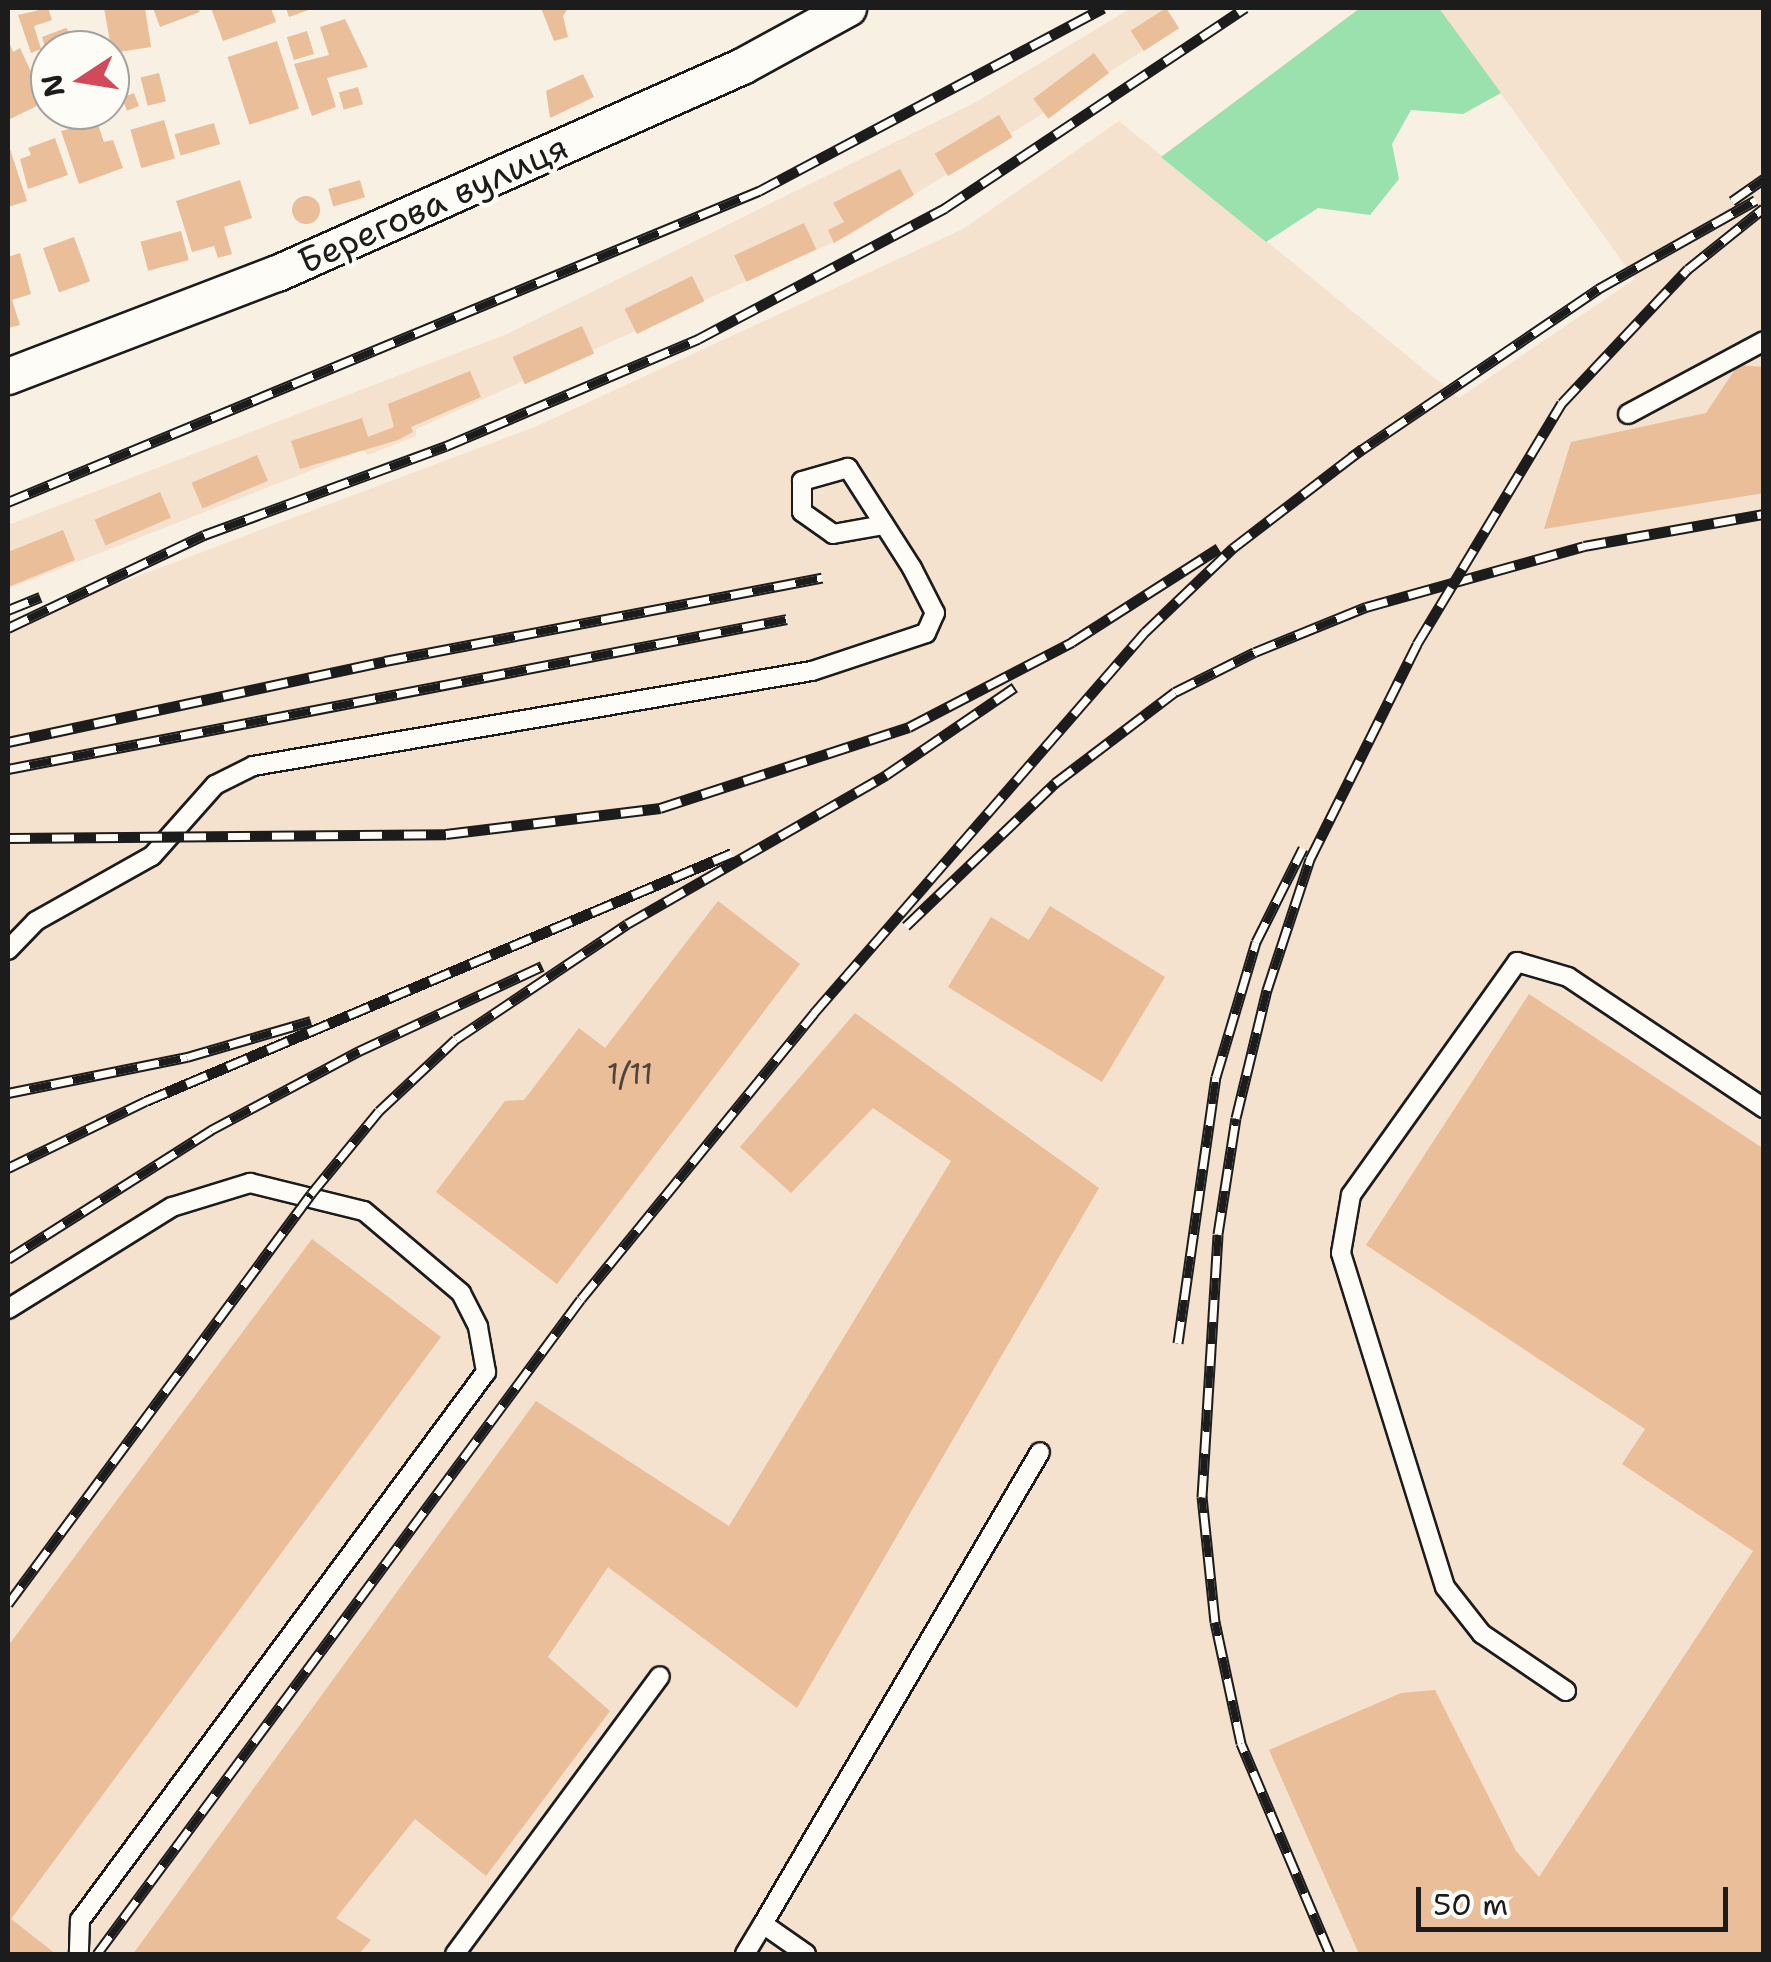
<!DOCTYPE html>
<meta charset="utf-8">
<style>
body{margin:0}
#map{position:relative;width:1771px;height:1962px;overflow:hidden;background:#f9f0e4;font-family:"Shantell Sans",sans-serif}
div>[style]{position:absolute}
.built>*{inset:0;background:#f4e1ce}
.green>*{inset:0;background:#9ae1ae}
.building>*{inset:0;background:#e9be99;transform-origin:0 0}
.round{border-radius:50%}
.roads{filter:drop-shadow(2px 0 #1c1c1c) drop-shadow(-2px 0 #1c1c1c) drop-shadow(0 2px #1c1c1c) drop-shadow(0 -2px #1c1c1c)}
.lane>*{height:18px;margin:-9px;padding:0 9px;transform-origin:9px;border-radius:9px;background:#fdfcf7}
.street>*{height:35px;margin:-17.5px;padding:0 17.5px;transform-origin:17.5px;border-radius:17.5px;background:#fdfcf7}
.rail>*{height:11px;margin-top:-5.5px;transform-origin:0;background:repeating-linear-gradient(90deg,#fdfcf7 0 22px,#1c1c1c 0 44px);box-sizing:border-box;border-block:2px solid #1c1c1c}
span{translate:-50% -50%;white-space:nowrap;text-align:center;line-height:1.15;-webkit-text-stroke:9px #fdfcf7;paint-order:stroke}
.number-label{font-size:30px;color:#4f443b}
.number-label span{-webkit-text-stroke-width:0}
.street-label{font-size:35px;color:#1c1c1c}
.frame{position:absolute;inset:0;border:10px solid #1c1c1c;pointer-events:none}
.north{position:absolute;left:30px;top:30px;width:100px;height:100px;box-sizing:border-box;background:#fdfcf7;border:2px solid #a3a29f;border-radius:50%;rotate:258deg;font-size:28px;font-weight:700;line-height:40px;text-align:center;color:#1c1c1c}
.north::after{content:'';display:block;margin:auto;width:35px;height:45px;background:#d1495b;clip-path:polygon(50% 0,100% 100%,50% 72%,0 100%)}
.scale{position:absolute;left:1416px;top:1887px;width:312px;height:45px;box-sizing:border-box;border:5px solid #1c1c1c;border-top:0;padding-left:12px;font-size:30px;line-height:35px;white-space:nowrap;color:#1c1c1c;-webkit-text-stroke:8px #fdfcf7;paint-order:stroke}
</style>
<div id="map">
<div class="built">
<i style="clip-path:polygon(1131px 8px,1166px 8px,1179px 28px,850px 235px,416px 429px,416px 436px,368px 455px,363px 450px,8px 589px,8px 525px,507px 334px,976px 102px)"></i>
<i style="clip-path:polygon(1439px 8px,1763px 8px,1763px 1954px,8px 1954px,8px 625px,537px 426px,963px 229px,1119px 121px,1459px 398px,1635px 279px)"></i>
</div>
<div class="green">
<i style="clip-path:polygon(1360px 8px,1439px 8px,1501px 93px,1463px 114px,1411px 110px,1392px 144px,1399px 179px,1370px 215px,1318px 208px,1266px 242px,1161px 157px)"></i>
</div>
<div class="building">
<i style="clip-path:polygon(48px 8px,52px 20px,34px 26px,41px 49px,31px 53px,18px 15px)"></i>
<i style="clip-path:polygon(104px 8px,145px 8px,151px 47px,112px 53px)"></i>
<i style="clip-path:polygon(153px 8px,198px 8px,200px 12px,160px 27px)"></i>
<i style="clip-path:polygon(211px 8px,271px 8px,276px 22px,223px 41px)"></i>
<i style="clip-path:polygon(286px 8px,314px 8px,289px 17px)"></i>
<i style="clip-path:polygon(541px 8px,568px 8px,563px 16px,568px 37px,554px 41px)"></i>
<i style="left:1166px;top:8px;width:24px;height:42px;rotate:57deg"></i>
<i style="clip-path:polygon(345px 19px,368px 67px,327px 78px,336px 107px,312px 116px,294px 64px,329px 55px,320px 27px)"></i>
<i style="clip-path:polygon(66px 28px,83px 50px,50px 50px,49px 60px,42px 37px)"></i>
<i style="left:307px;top:31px;width:24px;height:21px;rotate:73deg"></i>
<i style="clip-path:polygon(8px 39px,13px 52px,20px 48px,45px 102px,8px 120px)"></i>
<i style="left:277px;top:41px;width:71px;height:52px;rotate:72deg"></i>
<i style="left:1094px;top:53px;width:25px;height:76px;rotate:53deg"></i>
<i style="left:159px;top:73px;width:29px;height:19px;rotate:76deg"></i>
<i style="clip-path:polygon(583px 74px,594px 97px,550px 118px,546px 91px)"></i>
<i style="left:358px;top:87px;width:18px;height:20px;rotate:74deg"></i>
<i style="left:134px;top:93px;width:14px;height:13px;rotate:69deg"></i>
<i style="left:999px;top:115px;width:26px;height:75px;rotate:59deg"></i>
<i style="left:164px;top:120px;width:40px;height:35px;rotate:74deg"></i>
<i style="clip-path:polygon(97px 122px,104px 142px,113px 140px,123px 168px,79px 184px,61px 131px)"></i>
<i style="left:214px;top:123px;width:22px;height:41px;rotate:74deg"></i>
<i style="clip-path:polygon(55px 138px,68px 175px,28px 189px,20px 159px,31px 155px,28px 148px)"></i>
<i style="clip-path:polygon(8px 143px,27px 201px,8px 207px)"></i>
<i style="clip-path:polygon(900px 169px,914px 195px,834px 243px,828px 230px,844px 222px,833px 203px)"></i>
<i style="clip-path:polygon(240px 180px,252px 218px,224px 227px,232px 254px,218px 258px,214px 246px,192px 252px,176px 201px)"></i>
<i style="left:360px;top:180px;width:18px;height:33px;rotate:74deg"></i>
<i class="round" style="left:292px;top:196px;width:28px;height:28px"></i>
<i style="left:804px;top:223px;width:29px;height:77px;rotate:65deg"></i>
<i style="left:181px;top:231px;width:30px;height:42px;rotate:75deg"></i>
<i style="left:74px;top:237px;width:47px;height:33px;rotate:70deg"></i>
<i style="clip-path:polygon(20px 253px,31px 294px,12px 300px,20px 325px,8px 328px,8px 257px)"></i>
<i style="left:692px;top:276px;width:28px;height:75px;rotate:64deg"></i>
<i style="left:582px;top:326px;width:30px;height:76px;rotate:66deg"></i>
<i style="clip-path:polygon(1738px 365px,1764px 367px,1764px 493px,1544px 529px,1571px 442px,1706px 413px)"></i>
<i style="clip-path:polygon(470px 371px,481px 397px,411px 427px,413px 432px,398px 440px,300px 469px,291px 441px,362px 418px,368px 437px,394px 427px,388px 404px)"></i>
<i style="left:257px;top:455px;width:28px;height:71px;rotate:67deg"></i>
<i style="left:160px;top:492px;width:28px;height:71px;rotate:67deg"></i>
<i style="clip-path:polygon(63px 530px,75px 560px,8px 587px,8px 552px)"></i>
<i style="clip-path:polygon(718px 901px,800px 964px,557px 1284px,436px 1192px,505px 1101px,524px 1100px,579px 1028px,605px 1048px)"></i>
<i style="clip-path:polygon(1050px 906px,1165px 977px,1102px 1082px,948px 987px,991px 917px,1029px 940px)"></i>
<i style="clip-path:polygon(1529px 994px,1764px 1149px,1764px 1954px,1359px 1954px,1269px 1750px,1401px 1693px,1435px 1690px,1516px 1851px,1539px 1877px,1753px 1551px,1622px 1464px,1645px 1429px,1366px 1245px)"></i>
<i style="clip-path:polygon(855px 1013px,1099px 1188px,797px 1708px,608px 1567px,548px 1657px,610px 1711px,486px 1876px,415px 1819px,336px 1918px,371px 1940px,359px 1954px,133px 1954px,536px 1401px,729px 1526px,951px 1161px,873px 1108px,791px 1193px,740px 1147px)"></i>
<i style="clip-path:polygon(312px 1239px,441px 1337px,11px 1919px,56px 1954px,8px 1954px,8px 1646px)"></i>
</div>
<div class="roads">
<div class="lane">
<i style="left:1628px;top:414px;width:154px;rotate:-28.2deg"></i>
<i style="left:8px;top:950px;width:40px;rotate:-46deg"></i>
<i style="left:36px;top:921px;width:133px;rotate:-29.3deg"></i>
<i style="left:152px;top:856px;width:95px;rotate:-48.4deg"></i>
<i style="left:215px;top:785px;width:42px;rotate:-26.6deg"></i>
<i style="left:253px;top:766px;width:567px;rotate:-9.65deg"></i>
<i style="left:812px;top:671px;width:120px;rotate:-18.4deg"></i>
<i style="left:926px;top:633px;width:22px;rotate:-66deg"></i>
<i style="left:935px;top:613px;width:51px;rotate:-117.1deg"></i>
<i style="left:912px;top:568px;width:119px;rotate:-122.6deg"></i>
<i style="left:848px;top:468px;width:48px;rotate:164.2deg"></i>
<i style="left:802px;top:481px;width:31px;rotate:90deg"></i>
<i style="left:802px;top:512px;width:38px;rotate:35deg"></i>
<i style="left:833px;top:534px;width:52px;rotate:-10deg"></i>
<i style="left:8px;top:1309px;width:193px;rotate:-31.9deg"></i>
<i style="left:172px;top:1207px;width:82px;rotate:-17.1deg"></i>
<i style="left:250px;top:1183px;width:117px;rotate:13.8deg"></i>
<i style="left:364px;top:1211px;width:127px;rotate:40.2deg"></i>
<i style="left:461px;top:1293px;width:38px;rotate:63deg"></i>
<i style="left:478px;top:1327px;width:46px;rotate:79.9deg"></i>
<i style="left:486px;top:1372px;width:682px;rotate:126.53deg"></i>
<i style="left:80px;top:1920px;width:34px;rotate:92deg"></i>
<i style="left:1566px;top:1691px;width:102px;rotate:-145.8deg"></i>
<i style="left:1482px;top:1634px;width:60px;rotate:-128.2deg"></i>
<i style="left:1445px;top:1587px;width:350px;rotate:-107.3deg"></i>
<i style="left:1341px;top:1253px;width:59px;rotate:-80.2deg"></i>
<i style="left:1351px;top:1195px;width:286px;rotate:-54.5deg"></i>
<i style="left:1517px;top:962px;width:53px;rotate:16.4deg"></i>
<i style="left:1568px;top:977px;width:236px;rotate:33.8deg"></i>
<i style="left:455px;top:1954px;width:345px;rotate:-53.6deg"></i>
<i style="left:745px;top:1954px;width:35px;rotate:-59deg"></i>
<i style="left:806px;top:1954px;width:52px;rotate:-145.1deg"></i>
<i style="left:763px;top:1924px;width:547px;rotate:-59.59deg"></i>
</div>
<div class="street">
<i style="left:8px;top:376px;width:288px;rotate:-21deg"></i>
<i style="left:277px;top:273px;width:509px;rotate:-24deg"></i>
<i style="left:742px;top:66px;width:121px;rotate:-28.7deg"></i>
</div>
</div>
<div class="rail">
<i style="left:1732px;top:201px;width:39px;rotate:-35deg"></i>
<i style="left:1351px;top:457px;width:299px;rotate:-34.2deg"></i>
<i style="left:1598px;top:289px;width:181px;rotate:-29.4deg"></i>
<i style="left:8px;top:502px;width:813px;rotate:-22.5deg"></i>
<i style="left:759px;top:191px;width:390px;rotate:-28deg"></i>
<i style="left:8px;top:610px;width:35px;rotate:-22deg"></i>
<i style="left:8px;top:628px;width:217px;rotate:-25.4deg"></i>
<i style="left:204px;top:535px;width:258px;rotate:-20.2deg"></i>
<i style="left:446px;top:446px;width:274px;rotate:-23deg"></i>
<i style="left:698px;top:339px;width:280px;rotate:-27.9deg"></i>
<i style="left:945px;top:208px;width:361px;rotate:-33.7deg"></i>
<i style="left:8px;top:742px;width:386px;rotate:-12.1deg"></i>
<i style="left:385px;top:661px;width:445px;rotate:-10.8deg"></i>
<i style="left:8px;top:769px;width:793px;rotate:-10.9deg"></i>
<i style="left:8px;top:838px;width:438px;rotate:-0.5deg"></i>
<i style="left:446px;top:834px;width:216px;rotate:-6.9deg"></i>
<i style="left:660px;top:808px;width:262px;rotate:-18deg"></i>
<i style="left:909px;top:727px;width:184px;rotate:-27.5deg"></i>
<i style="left:1072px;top:642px;width:174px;rotate:-32.6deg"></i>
<i style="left:906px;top:926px;width:207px;rotate:-43.8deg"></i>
<i style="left:1055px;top:783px;width:151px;rotate:-37.2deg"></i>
<i style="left:1175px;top:692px;width:89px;rotate:-26.6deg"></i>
<i style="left:1255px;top:652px;width:120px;rotate:-22.1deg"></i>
<i style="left:1366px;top:607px;width:226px;rotate:-15.6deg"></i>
<i style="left:1584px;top:546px;width:183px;rotate:-10.1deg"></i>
<i style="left:8px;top:1093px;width:183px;rotate:-11.4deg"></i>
<i style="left:187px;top:1057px;width:129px;rotate:-16.2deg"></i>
<i style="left:8px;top:1168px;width:153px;rotate:-25.9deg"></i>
<i style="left:146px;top:1101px;width:636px;rotate:-22.94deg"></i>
<i style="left:8px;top:1259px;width:241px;rotate:-32.4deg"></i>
<i style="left:211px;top:1130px;width:168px;rotate:-28.1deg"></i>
<i style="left:359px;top:1051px;width:202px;rotate:-24.9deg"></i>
<i style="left:1178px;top:1343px;width:269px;rotate:-81.9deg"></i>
<i style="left:1216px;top:1077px;width:141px;rotate:-73.5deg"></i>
<i style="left:1256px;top:942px;width:105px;rotate:-63.4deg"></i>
<i style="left:8px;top:1604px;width:510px;rotate:-53.53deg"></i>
<i style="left:311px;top:1194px;width:107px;rotate:-50.7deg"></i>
<i style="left:379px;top:1111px;width:105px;rotate:-43.1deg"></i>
<i style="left:456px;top:1039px;width:206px;rotate:-33.9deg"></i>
<i style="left:627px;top:924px;width:299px;rotate:-29.9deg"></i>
<i style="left:886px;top:775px;width:156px;rotate:-34.3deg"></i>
<i style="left:97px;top:1954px;width:814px;rotate:-53.54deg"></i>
<i style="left:581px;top:1299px;width:369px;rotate:-50.8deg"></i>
<i style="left:814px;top:1013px;width:505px;rotate:-49.02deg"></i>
<i style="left:1145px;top:632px;width:122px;rotate:-43.7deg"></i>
<i style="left:1233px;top:548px;width:163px;rotate:-37.5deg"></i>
<i style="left:1330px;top:1954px;width:229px;rotate:-112.9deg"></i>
<i style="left:1241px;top:1743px;width:124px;rotate:-102.1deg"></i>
<i style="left:1215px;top:1622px;width:126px;rotate:-95.9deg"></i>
<i style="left:1202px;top:1497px;width:263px;rotate:-86.5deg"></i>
<i style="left:1218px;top:1234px;width:117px;rotate:-81.2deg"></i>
<i style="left:1236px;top:1118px;width:132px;rotate:-76.4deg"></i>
<i style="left:1267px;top:990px;width:138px;rotate:-71.8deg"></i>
<i style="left:1310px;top:859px;width:240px;rotate:-63.5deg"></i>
<i style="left:1417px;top:644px;width:281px;rotate:-59deg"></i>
<i style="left:1562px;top:403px;width:184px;rotate:-46.8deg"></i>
<i style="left:1688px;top:269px;width:97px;rotate:-38.8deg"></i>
</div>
<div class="number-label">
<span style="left:630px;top:1074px">1/11</span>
</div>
<div class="street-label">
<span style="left:433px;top:204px;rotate:-24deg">Берегова вулиця</span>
</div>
<div class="frame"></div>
<div class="north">N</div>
<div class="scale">50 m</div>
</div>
